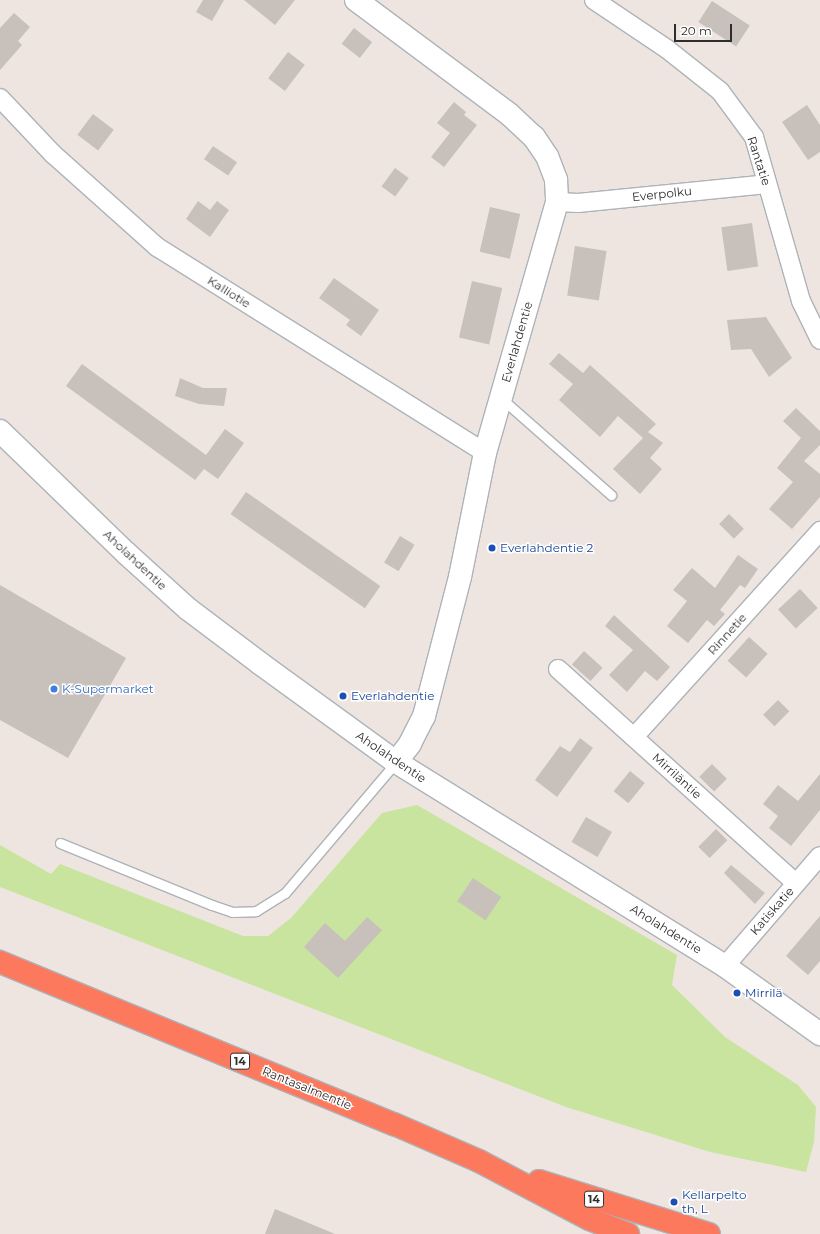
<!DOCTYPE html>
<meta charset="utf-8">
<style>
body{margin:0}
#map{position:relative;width:820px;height:1234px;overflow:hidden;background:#eee5e0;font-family:Montserrat,sans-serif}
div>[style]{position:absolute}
.green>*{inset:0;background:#c8e49e}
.building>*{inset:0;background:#c7c0bb;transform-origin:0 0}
.roads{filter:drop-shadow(1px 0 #adb3b9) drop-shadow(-1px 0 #adb3b9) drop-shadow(0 1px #adb3b9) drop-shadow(0 -1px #adb3b9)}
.lane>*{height:9px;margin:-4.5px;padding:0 4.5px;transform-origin:4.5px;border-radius:4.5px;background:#fff}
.street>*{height:18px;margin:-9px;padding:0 9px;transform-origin:9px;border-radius:9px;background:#fff}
.secondary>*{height:22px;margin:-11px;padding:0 11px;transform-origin:11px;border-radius:11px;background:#fff}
.highway>*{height:22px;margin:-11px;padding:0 11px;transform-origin:11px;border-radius:11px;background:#fd795d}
.dots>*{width:11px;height:11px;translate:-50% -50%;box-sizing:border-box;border:2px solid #fff;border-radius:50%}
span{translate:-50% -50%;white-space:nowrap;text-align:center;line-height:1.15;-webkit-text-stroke:3px #fff;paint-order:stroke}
.shield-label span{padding:1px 3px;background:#fff;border:1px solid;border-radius:3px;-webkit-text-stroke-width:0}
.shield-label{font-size:11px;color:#2d2d2d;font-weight:700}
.street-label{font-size:12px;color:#2d2d2d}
.transit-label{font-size:12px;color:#164399}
.left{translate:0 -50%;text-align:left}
.shop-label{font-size:12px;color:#366cbe}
.scale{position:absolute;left:674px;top:24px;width:58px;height:18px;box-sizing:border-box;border:2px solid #2d2d2d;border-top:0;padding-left:5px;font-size:12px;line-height:14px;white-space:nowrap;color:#2d2d2d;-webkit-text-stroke:3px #fff;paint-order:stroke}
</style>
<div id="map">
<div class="green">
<i style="clip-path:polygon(417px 805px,677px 955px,672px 985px,725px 1037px,798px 1085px,816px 1107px,814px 1142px,806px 1172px,710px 1152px,566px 1107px,0 887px,0 845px,51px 874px,60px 864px,243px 936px,268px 936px,291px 918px,382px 813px)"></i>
</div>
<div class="building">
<i style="clip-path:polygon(203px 0,224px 0,212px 21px,196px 12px)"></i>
<i style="clip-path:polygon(244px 0,295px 0,275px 25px)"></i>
<i style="left:712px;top:1px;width:45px;height:25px;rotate:33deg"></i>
<i style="clip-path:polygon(14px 13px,30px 27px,18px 41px,22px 45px,0 70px,0 28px)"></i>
<i style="left:354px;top:28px;width:23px;height:20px;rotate:38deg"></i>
<i style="left:288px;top:52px;width:21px;height:33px;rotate:37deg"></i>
<i style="clip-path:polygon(454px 102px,466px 112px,464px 115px,477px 125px,444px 167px,431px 157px,450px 133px,437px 123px)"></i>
<i style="clip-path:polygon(807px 105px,820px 125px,820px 152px,808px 160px,782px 122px)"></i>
<i style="left:93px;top:114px;width:26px;height:26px;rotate:37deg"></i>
<i style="left:213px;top:146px;width:29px;height:16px;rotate:34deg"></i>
<i style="left:395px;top:168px;width:17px;height:23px;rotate:36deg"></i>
<i style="clip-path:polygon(198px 201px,210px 210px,217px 201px,229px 210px,210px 237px,186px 219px)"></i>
<i style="left:490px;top:207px;width:31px;height:46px;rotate:13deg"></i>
<i style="left:752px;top:223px;width:44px;height:31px;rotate:82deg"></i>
<i style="left:575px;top:246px;width:32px;height:50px;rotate:9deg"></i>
<i style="clip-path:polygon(334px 278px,379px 310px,361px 336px,346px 325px,350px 320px,319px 298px)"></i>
<i style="left:472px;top:281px;width:31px;height:58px;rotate:13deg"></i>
<i style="clip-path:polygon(766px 317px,792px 358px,769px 377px,751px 349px,731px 350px,727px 320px)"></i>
<i style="clip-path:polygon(559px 353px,583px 373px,590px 365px,656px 424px,645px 435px,648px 432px,663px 443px,650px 458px,662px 469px,640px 494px,613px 469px,643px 438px,618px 416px,600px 437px,559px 400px,573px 384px,549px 364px)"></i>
<i style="clip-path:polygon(82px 364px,206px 455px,225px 429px,244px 443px,218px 479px,204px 469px,195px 480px,66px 386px)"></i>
<i style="clip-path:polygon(180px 378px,203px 388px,227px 388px,224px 406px,199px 404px,175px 396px)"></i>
<i style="clip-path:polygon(796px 408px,820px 431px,820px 445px,804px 461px,820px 474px,820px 497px,792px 529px,769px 509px,793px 482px,777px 468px,801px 438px,783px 421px)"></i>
<i style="left:246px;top:492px;width:164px;height:27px;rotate:35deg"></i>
<i style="left:729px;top:514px;width:21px;height:14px;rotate:45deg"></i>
<i style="left:400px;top:536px;width:17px;height:31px;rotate:31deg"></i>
<i style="clip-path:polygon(738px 555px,758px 569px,745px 588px,740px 585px,720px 610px,725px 614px,714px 626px,707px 620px,688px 643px,667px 626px,687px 601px,673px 590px,692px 568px,715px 588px)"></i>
<i style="clip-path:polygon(0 585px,126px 658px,68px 758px,0 720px)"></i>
<i style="left:800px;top:589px;width:26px;height:30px;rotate:47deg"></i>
<i style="clip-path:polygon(614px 615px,670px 667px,657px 681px,645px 671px,627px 692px,609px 675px,633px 650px,605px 626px)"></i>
<i style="left:749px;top:637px;width:25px;height:32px;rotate:42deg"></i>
<i style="left:584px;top:651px;width:25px;height:18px;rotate:42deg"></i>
<i style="left:778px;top:700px;width:16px;height:21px;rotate:45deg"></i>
<i style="clip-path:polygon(580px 738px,593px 748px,557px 797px,535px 780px,560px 746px,570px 752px)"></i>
<i style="left:712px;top:764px;width:21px;height:18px;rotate:45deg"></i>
<i style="left:630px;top:771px;width:19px;height:26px;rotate:39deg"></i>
<i style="clip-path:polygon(820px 774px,820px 810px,791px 846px,769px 828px,778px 816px,763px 804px,778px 785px,798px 801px)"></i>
<i style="left:586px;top:817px;width:30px;height:29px;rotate:30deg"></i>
<i style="left:716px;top:829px;width:16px;height:25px;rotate:45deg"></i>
<i style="clip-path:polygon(731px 865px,765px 893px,755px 904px,724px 873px)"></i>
<i style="left:473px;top:878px;width:34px;height:28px;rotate:34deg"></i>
<i style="clip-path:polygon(820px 916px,820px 961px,808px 975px,786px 956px)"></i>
<i style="clip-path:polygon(367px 917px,382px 930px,338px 978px,304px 947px,325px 923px,345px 941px)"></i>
<i style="clip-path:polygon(275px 1209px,335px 1234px,265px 1234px)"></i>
</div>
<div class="roads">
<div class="lane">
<i style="left:501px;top:398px;width:147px;rotate:41.4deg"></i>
<i style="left:60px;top:843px;width:164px;rotate:22.2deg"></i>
<i style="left:212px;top:905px;width:21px;rotate:19deg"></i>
<i style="left:232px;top:912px;width:24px;rotate:-2deg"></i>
<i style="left:256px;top:911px;width:34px;rotate:-32deg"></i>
<i style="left:285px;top:893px;width:172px;rotate:-49.7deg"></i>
</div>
<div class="street">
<i style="left:594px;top:0;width:88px;rotate:33.9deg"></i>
<i style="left:667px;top:49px;width:68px;rotate:38.4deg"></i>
<i style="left:720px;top:91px;width:57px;rotate:53.5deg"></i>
<i style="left:754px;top:137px;width:171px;rotate:74deg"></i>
<i style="left:801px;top:301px;width:43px;rotate:64deg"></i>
<i style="left:0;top:98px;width:77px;rotate:46.6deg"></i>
<i style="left:53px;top:154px;width:140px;rotate:41.8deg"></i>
<i style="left:157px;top:247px;width:387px;rotate:32.1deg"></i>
<i style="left:557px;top:202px;width:21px;rotate:3deg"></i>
<i style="left:578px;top:203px;width:190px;rotate:-5.7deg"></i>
<i style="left:558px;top:669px;width:320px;rotate:42deg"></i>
<i style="left:634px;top:737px;width:278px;rotate:-47.9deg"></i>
<i style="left:725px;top:966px;width:145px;rotate:-49.2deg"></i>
</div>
<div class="secondary">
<i style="left:356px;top:0;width:191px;rotate:36.7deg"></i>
<i style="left:509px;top:114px;width:34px;rotate:43deg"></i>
<i style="left:534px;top:137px;width:23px;rotate:56deg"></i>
<i style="left:547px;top:156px;width:26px;rotate:69deg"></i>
<i style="left:556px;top:180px;width:22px;rotate:87deg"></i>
<i style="left:557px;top:202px;width:261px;rotate:106deg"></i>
<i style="left:485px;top:453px;width:126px;rotate:101.4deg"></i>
<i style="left:460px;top:577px;width:144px;rotate:104.5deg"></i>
<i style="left:424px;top:716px;width:31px;rotate:117deg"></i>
<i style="left:410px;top:744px;width:23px;rotate:128deg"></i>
<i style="left:0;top:431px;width:175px;rotate:44.1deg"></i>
<i style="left:126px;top:553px;width:84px;rotate:42.1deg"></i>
<i style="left:188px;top:609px;width:91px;rotate:37deg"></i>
<i style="left:261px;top:664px;width:167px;rotate:36deg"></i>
<i style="left:396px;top:762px;width:387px;rotate:31.8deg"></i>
<i style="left:725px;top:966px;width:117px;rotate:35.6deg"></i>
</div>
<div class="highway">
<i style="left:0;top:962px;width:426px;rotate:22.4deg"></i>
<i style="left:394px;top:1124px;width:93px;rotate:23.5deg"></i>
<i style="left:479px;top:1161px;width:124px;rotate:27.8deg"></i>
<i style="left:589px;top:1219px;width:42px;rotate:21deg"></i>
<i style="left:539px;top:1181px;width:178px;rotate:17.3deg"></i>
</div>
</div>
<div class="dots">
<i style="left:492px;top:548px;background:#1a4fb4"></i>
<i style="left:54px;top:689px;background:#3f7fe0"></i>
<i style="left:343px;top:696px;background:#1a4fb4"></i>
<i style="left:737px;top:993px;background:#1a4fb4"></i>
<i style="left:674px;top:1202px;background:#1a4fb4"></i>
</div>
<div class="shield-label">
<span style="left:240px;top:1061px">14</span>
<span style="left:594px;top:1199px">14</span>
</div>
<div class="street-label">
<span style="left:759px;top:161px;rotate:72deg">Rantatie</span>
<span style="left:662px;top:194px;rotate:-6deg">Everpolku</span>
<span style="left:229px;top:292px;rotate:32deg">Kalliotie</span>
<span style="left:517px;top:342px;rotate:-74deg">Everlahdentie</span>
<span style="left:135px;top:560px;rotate:43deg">Aholahdentie</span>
<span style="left:727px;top:634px;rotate:-48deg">Rinnetie</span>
<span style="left:391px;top:757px;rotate:34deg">Aholahdentie</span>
<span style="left:677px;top:776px;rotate:42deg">Mirriläntie</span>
<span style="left:772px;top:911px;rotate:-49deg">Katiskatie</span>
<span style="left:666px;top:929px;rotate:32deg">Aholahdentie</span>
<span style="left:307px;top:1088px;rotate:22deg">Rantasalmentie</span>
</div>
<div class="transit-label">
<span class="left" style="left:500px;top:548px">Everlahdentie 2</span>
<span class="left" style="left:351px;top:696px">Everlahdentie</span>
<span class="left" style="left:745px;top:993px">Mirrilä</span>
<span class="left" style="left:682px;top:1202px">Kellarpelto<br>th, L</span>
</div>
<div class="shop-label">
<span class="left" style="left:62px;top:689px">K-Supermarket</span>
</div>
<div class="scale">20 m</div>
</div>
